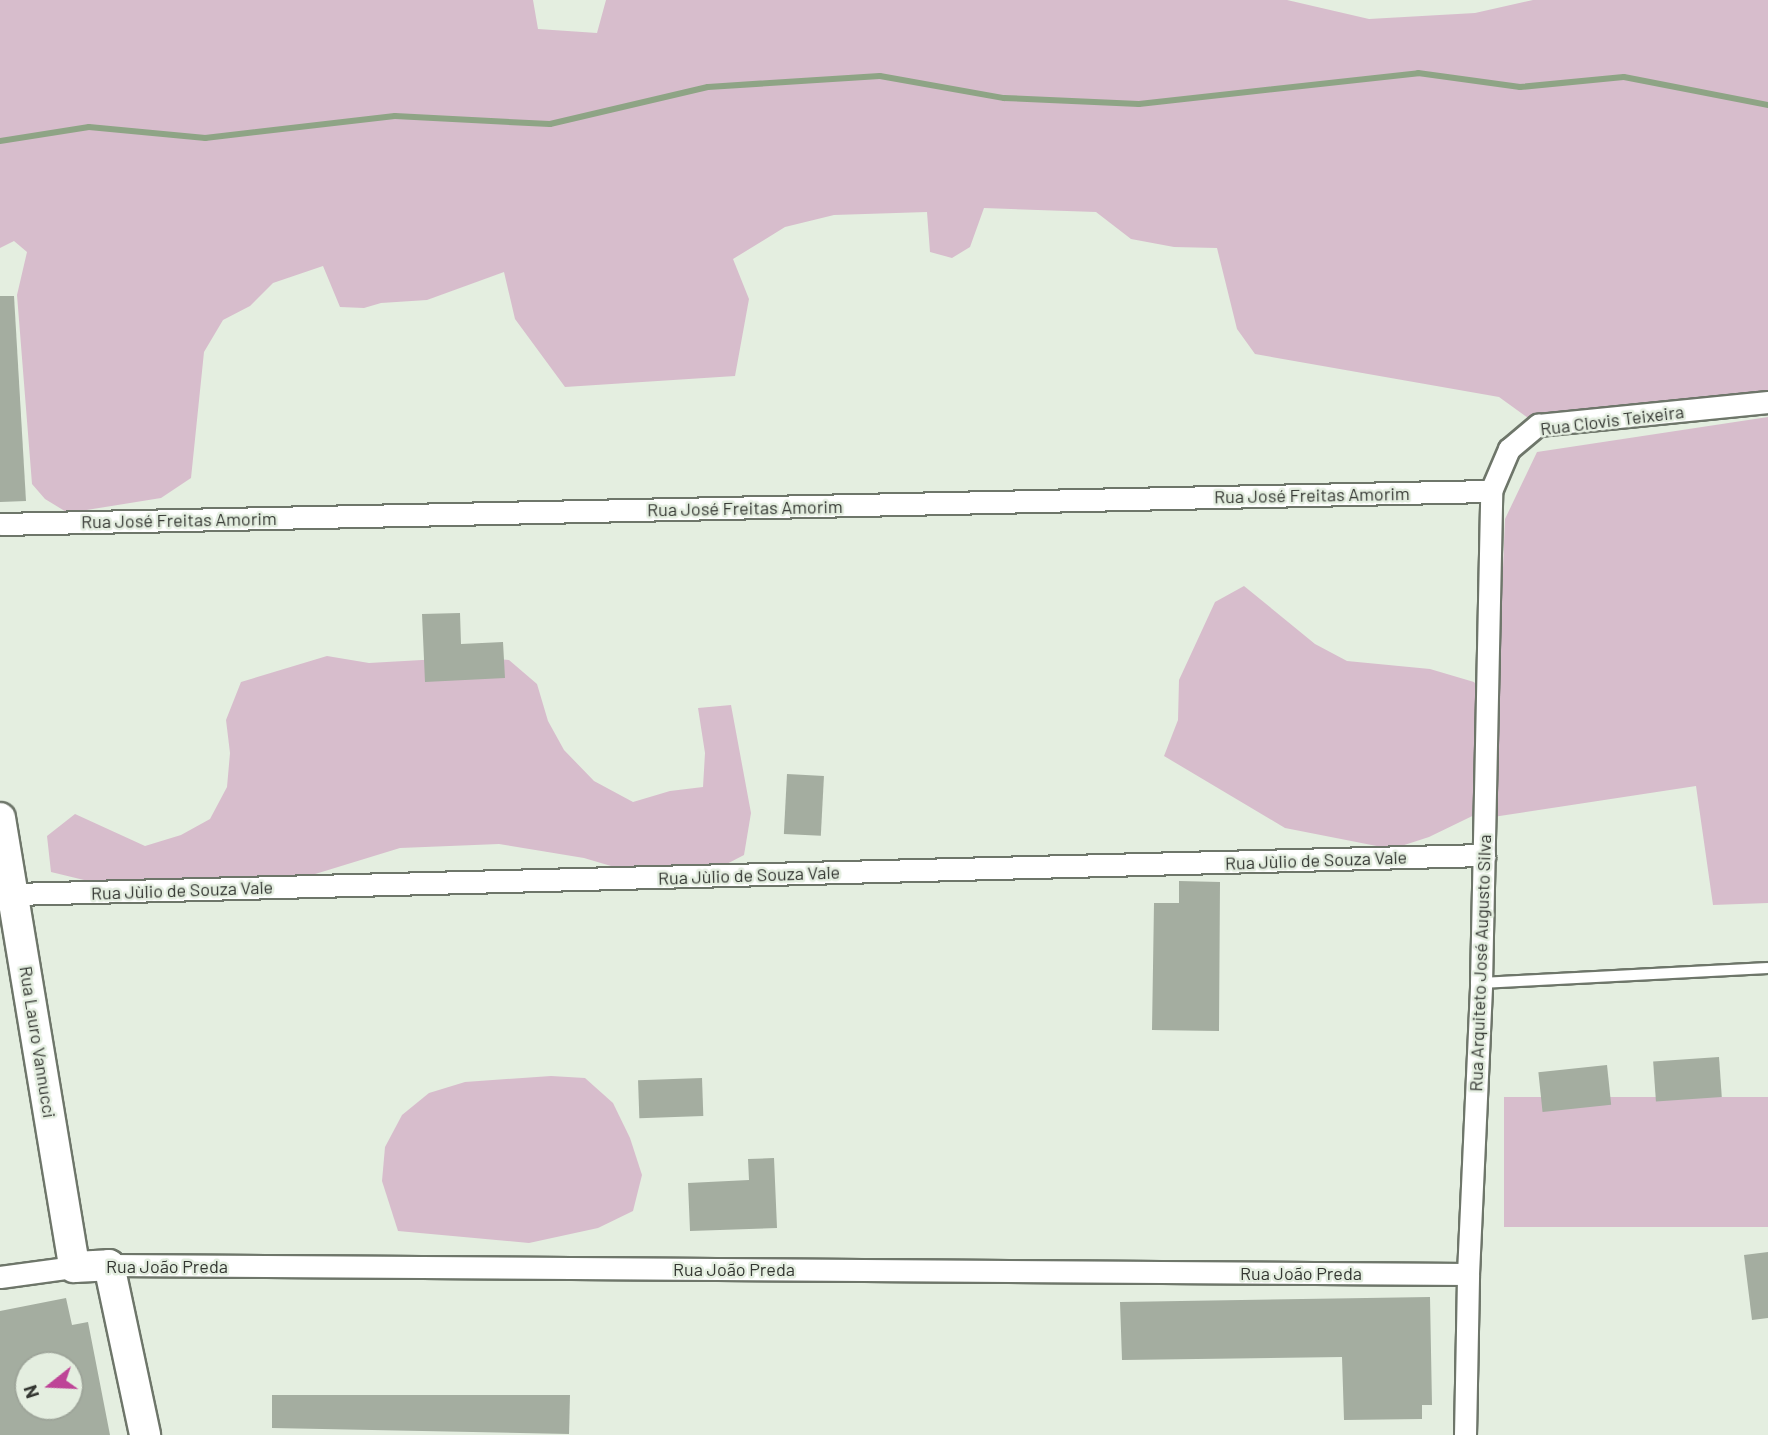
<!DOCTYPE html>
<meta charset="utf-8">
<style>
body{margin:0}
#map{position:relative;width:1768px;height:1435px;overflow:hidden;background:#e4eee0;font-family:Barlow,sans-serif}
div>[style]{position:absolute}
.green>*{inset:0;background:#d7bdcc;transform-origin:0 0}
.stream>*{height:6px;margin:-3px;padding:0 3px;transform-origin:3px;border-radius:3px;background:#8ea485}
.building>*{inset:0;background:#a4ada0;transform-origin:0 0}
.roads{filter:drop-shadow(2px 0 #6e766a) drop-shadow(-2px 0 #6e766a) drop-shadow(0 2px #6e766a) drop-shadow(0 -2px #6e766a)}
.lane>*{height:10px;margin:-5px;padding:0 5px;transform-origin:5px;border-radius:5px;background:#fff}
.street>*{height:21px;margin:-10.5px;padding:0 10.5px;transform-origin:10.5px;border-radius:10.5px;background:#fff}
.secondary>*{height:30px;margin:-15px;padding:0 15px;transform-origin:15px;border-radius:15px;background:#fff}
span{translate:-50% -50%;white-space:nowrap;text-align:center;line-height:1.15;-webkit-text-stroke:5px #e4eee0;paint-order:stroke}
.street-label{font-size:18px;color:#343732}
.north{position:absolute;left:14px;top:1351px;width:70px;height:70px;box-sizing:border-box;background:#e4eee0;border:2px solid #9ea59a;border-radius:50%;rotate:252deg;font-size:19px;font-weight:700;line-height:28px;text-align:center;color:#343732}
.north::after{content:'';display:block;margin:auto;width:24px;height:32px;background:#be4497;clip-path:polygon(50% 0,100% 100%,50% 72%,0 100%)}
</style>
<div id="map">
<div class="green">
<i style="clip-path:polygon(0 0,533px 0,538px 29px,597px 33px,606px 0,1287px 0,1369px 19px,1475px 13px,1533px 0,1768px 0,1768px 402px,1538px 425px,1499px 397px,1255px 354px,1237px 329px,1217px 248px,1174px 247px,1131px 239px,1096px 212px,984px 208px,970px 247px,952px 258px,930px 252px,927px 212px,834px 215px,785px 227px,733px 259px,749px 299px,735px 376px,565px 387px,515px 319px,504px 272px,427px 300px,381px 303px,364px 308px,340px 307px,323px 266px,273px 283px,250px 306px,223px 320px,204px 352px,191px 478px,161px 498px,68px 513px,45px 499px,32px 484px,17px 295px,27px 252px,14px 241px,0 248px)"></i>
<i style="clip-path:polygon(1768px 417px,1768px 903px,1713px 905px,1696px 786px,1493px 817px,1493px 806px,1429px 837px,1392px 849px,1285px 828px,1164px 756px,1178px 720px,1179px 680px,1215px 602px,1244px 586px,1315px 644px,1347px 661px,1430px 669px,1474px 682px,1497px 713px,1505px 519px,1537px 452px)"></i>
<i style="clip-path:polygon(327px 656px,369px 663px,475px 657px,509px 660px,537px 684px,548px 721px,564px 750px,594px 781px,633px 802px,670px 791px,703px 787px,705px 753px,698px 708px,731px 705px,751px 813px,744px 855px,715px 870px,672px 884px,584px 858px,499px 844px,400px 848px,253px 893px,117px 888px,51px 872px,47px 836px,75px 814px,145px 846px,181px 835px,210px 819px,227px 787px,230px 753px,226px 720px,241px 682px)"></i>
<i style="clip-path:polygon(551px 1076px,585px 1078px,613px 1103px,630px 1138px,642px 1175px,633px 1211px,598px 1228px,529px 1243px,398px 1231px,382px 1181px,385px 1147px,402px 1115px,429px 1093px,465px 1082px)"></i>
<i style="left:1768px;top:1097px;width:130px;height:264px;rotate:90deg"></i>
</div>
<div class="stream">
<i style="left:0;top:141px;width:90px;rotate:-8.9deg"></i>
<i style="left:89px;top:127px;width:117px;rotate:5.4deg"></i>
<i style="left:205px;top:138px;width:191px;rotate:-6.6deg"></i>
<i style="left:395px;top:116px;width:155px;rotate:3deg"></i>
<i style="left:550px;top:124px;width:162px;rotate:-13.2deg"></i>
<i style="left:708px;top:87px;width:172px;rotate:-3.7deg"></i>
<i style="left:880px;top:76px;width:126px;rotate:10.1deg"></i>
<i style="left:1004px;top:98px;width:135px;rotate:2.5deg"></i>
<i style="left:1139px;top:104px;width:281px;rotate:-6.3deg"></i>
<i style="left:1418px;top:73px;width:103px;rotate:7.8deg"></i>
<i style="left:1520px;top:87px;width:104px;rotate:-5.5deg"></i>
<i style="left:1624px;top:77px;width:147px;rotate:11deg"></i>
</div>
<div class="building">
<i style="clip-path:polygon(0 296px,14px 296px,26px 501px,0 502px)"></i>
<i style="clip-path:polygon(460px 613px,461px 644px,503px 642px,505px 678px,425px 682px,422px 614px)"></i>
<i style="left:787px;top:774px;width:37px;height:60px;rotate:3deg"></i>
<i style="clip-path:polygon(1179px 881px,1220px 882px,1219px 1031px,1152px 1030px,1154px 903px,1179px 903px)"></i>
<i style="left:1719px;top:1057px;width:40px;height:66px;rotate:86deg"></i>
<i style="left:1607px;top:1065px;width:40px;height:69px;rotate:84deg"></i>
<i style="left:702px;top:1078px;width:38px;height:64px;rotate:88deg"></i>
<i style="clip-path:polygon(774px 1158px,777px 1228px,690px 1231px,688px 1183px,749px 1180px,748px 1159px)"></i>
<i style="clip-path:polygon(1768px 1252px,1768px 1318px,1752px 1320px,1744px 1255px)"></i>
<i style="clip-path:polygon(1430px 1297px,1432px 1405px,1422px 1405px,1422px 1419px,1344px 1420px,1342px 1357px,1122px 1360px,1120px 1302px)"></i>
<i style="clip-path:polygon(evenodd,66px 1298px,72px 1325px,88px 1322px,110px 1435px,0 1435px,0 1311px,66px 1298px,28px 1365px,70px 1365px,70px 1407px,28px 1407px,28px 1365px)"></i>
<i style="clip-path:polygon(272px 1395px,570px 1395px,569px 1434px,272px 1428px)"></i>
</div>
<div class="roads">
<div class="lane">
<i style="left:1481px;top:983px;width:287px;rotate:-3deg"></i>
</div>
<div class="street">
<i style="left:0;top:524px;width:1491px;rotate:-1.27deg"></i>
<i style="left:14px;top:894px;width:1471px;rotate:-1.52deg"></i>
<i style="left:109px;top:1265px;width:1359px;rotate:0.38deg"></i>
<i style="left:0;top:1277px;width:75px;rotate:-7.7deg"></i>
<i style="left:1465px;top:1435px;width:161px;rotate:-88.9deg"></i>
<i style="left:1468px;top:1274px;width:291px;rotate:-87.4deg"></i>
<i style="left:1481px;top:983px;width:492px;rotate:-88.8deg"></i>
<i style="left:1491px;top:491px;width:46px;rotate:-66.8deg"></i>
<i style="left:1509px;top:449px;width:38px;rotate:-40deg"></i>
<i style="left:1538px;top:425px;width:231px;rotate:-5.7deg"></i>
</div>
<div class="secondary">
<i style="left:0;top:818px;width:455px;rotate:80.6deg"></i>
<i style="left:74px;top:1267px;width:35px;rotate:-3deg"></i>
<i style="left:109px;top:1265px;width:174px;rotate:78deg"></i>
</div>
</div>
<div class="street-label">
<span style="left:1612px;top:420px;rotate:-7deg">Rua Clovis Teixeira</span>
<span style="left:1312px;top:495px;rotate:-1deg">Rua José Freitas Amorim</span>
<span style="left:745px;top:508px;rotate:-1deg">Rua José Freitas Amorim</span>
<span style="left:179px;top:520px;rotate:-1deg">Rua José Freitas Amorim</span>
<span style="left:1316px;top:860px;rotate:-2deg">Rua Jùlio de Souza Vale</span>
<span style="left:749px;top:875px;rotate:-2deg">Rua Jùlio de Souza Vale</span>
<span style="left:182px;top:890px;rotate:-2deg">Rua Jùlio de Souza Vale</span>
<span style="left:1480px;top:963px;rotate:-88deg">Rua Arquiteto José Augusto Silva</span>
<span style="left:38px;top:1042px;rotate:81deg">Rua Lauro Vannucci</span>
<span style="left:167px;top:1266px">Rua João Preda</span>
<span style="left:734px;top:1269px">Rua João Preda</span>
<span style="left:1301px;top:1273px">Rua João Preda</span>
</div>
<div class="north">N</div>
</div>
